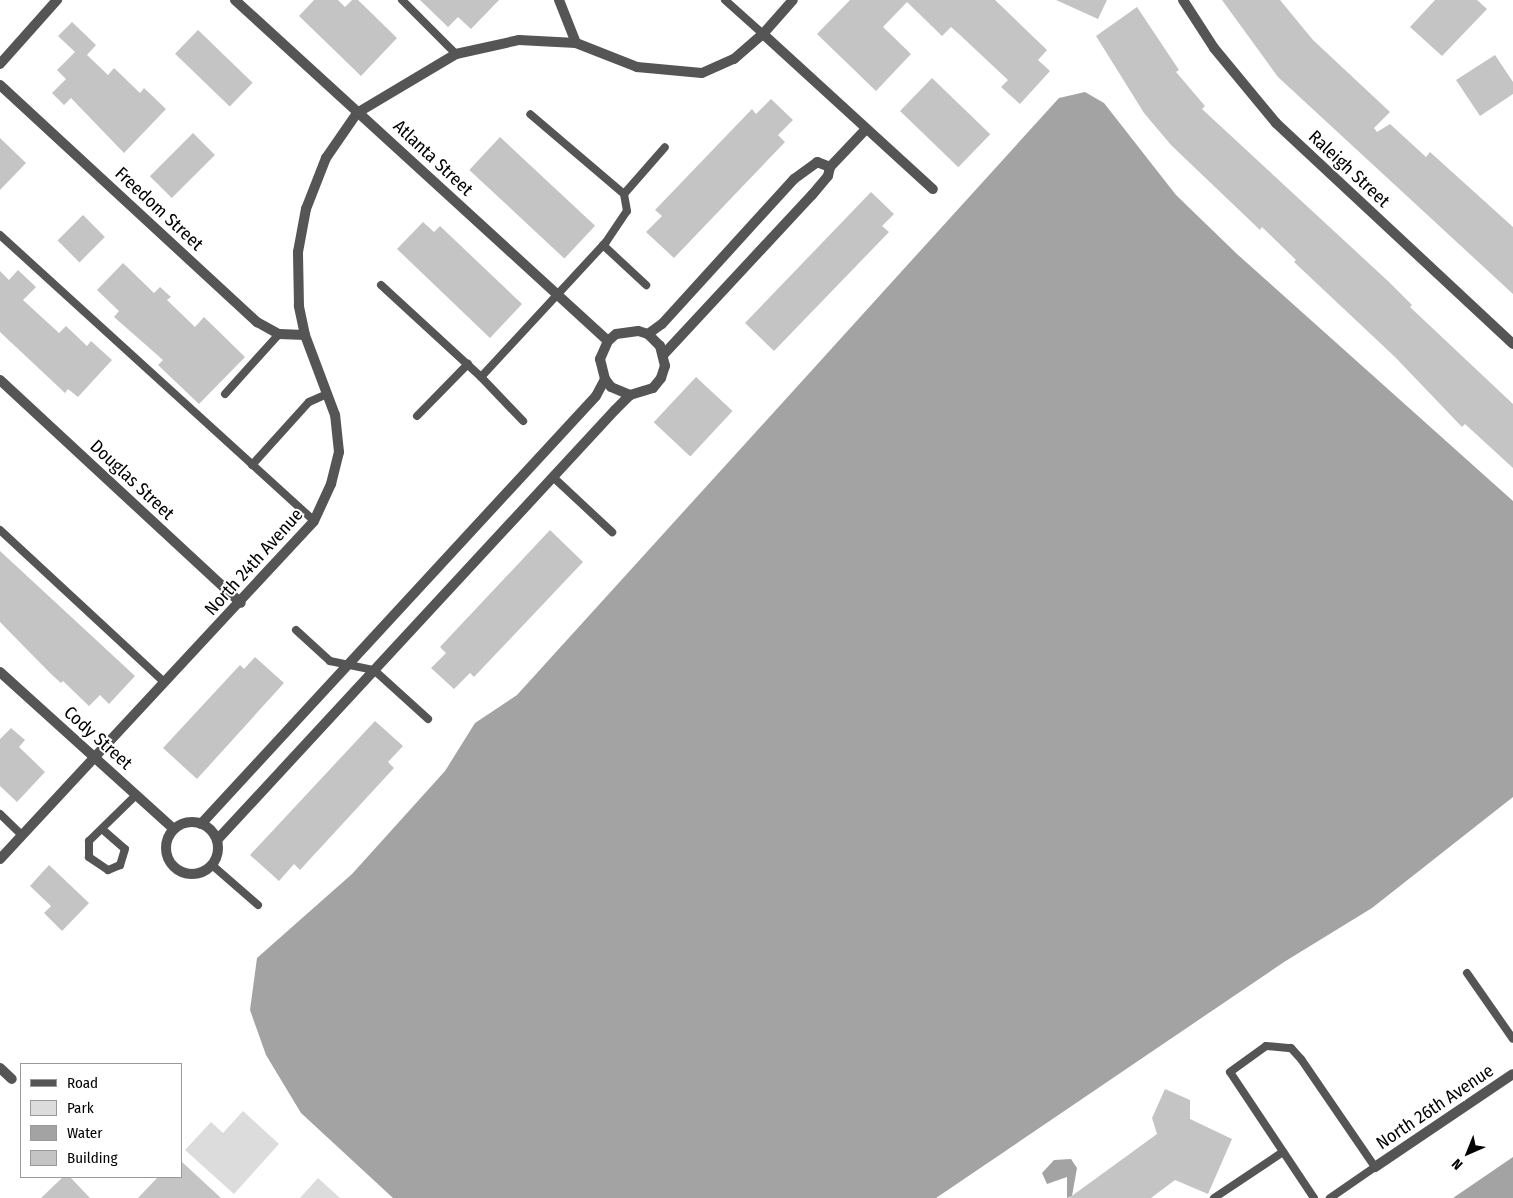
<!DOCTYPE html>
<style>
body{margin:0}
#map{position:relative;width:1513px;height:1198px;overflow:hidden;background:#fff;font-family:"Fira Sans Condensed",sans-serif}
div>[style]{position:absolute}
.green>*{inset:0;background:#dcdcdc}
.water>*{inset:0;background:#a3a3a3}
.building>*{inset:0;background:#c4c4c4;transform-origin:0 0}
.service>*{height:8px;margin:-4px;padding:0 4px;transform-origin:4px;border-radius:4px;background:#555}
.minor>*{height:10px;margin:-5px;padding:0 5px;transform-origin:5px;border-radius:5px;background:#555}
.minor>.ring{margin:-5px;padding:0;box-sizing:content-box;background:none;border:10px solid #555;border-radius:50%}
span{translate:-50% -50%;white-space:nowrap;text-align:center;line-height:1.15;-webkit-text-stroke:4px #fff;paint-order:stroke}
.street-label{font-size:18px;color:#000}
.legend{position:absolute;left:20px;top:1063px;width:162px;height:115px;box-sizing:border-box;background:#fff;border:1px solid #999;margin:0;padding:6px 9px;list-style:none;font-size:15px;color:#000}
.legend li{display:flex;align-items:center;gap:10px;height:25px}
.legend b{width:25px;border:1px solid #999}
.north{position:absolute;left:1443px;top:1128px;width:50px;height:50px;-webkit-text-stroke:4px #fff;paint-order:stroke;rotate:224deg;font-size:14px;font-weight:700;line-height:20px;text-align:center;color:#000}
.north::after{content:'';display:block;margin:auto;width:18px;height:22px;background:#000;clip-path:polygon(50% 0,100% 100%,50% 72%,0 100%)}
</style>
<div id="map">
<div class="green">
<i style="clip-path:polygon(243px 1111px,279px 1144px,234px 1194px,185px 1150px,211px 1122px,223px 1133px)"></i>
<i style="clip-path:polygon(318px 1178px,340px 1198px,300px 1198px)"></i>
</div>
<div class="water">
<i style="clip-path:polygon(1085px 92px,1104px 103px,1176px 195px,1237px 254px,1513px 501px,1513px 797px,1372px 908px,1284px 962px,936px 1198px,393px 1198px,301px 1113px,266px 1055px,250px 1010px,257px 958px,352px 874px,445px 771px,475px 723px,517px 695px,1059px 98px)"></i>
<i style="clip-path:polygon(1513px 1157px,1513px 1198px,1453px 1198px)"></i>
<i style="clip-path:polygon(1071px 1159px,1077px 1168px,1072px 1196px,1067px 1198px,1067px 1177px,1047px 1184px,1042px 1173px,1054px 1160px)"></i>
</div>
<div class="building">
<i style="clip-path:polygon(314px 0,338px 0,345px 7px,352px 0,358px 0,397px 38px,361px 76px,299px 16px)"></i>
<i style="clip-path:polygon(420px 0,499px 0,471px 29px,458px 17px,448px 27px)"></i>
<i style="clip-path:polygon(850px 0,995px 0,1047px 50px,1038px 60px,1050px 71px,1020px 104px,1001px 87px,1008px 80px,960px 35px,951px 27px,942px 36px,907px 2px,883px 27px,911px 54px,876px 91px,817px 34px)"></i>
<i style="clip-path:polygon(1056px 0,1107px 0,1098px 19px)"></i>
<i style="clip-path:polygon(1222px 0,1280px 0,1313px 40px,1390px 112px,1374px 128px,1377px 132px,1390px 124px,1426px 157px,1430px 152px,1513px 227px,1513px 294px,1278px 77px)"></i>
<i style="clip-path:polygon(1435px 0,1477px 0,1487px 9px,1442px 56px,1410px 27px)"></i>
<i style="clip-path:polygon(1137px 7px,1179px 70px,1176px 72px,1205px 106px,1202px 109px,1389px 282px,1412px 305px,1410px 307px,1513px 404px,1513px 468px,1465px 424px,1462px 427px,1395px 357px,1294px 262px,1296px 260px,1262px 227px,1260px 230px,1171px 145px,1144px 113px,1096px 36px)"></i>
<i style="clip-path:polygon(72px 22px,96px 45px,87px 55px,108px 75px,114px 68px,140px 93px,144px 88px,166px 109px,124px 153px,71px 98px,64px 105px,52px 93px,66px 79px,57px 70px,75px 52px,58px 36px)"></i>
<i style="left:198px;top:30px;width:76px;height:33px;rotate:44deg"></i>
<i style="clip-path:polygon(1495px 55px,1513px 82px,1513px 94px,1480px 116px,1456px 80px)"></i>
<i style="left:932px;top:78px;width:81px;height:46px;rotate:44deg"></i>
<i style="clip-path:polygon(771px 99px,793px 120px,778px 135px,785px 142px,674px 258px,646px 232px,662px 216px,655px 210px,752px 109px,756px 114px)"></i>
<i style="left:193px;top:133px;width:31px;height:61px;rotate:45deg"></i>
<i style="left:500px;top:137px;width:130px;height:45px;rotate:43deg"></i>
<i style="clip-path:polygon(0 138px,26px 163px,0 190px)"></i>
<i style="clip-path:polygon(871px 192px,894px 214px,882px 226px,889px 232px,774px 351px,745px 323px)"></i>
<i style="left:83px;top:215px;width:31px;height:36px;rotate:45deg"></i>
<i style="clip-path:polygon(423px 222px,434px 232px,440px 226px,522px 304px,490px 338px,397px 249px)"></i>
<i style="clip-path:polygon(123px 263px,154px 293px,160px 287px,171px 297px,167px 300px,195px 327px,204px 317px,245px 357px,199px 404px,158px 365px,163px 360px,114px 317px,119px 311px,97px 290px)"></i>
<i style="clip-path:polygon(18px 270px,36px 287px,23px 300px,59px 333px,66px 326px,87px 346px,91px 341px,112px 360px,78px 397px,68px 389px,65px 393px,0 332px,0 271px,9px 280px)"></i>
<i style="left:696px;top:377px;width:50px;height:62px;rotate:43deg"></i>
<i style="clip-path:polygon(550px 530px,583px 562px,474px 677px,470px 673px,454px 689px,431px 668px,446px 653px,440px 647px)"></i>
<i style="clip-path:polygon(0 551px,135px 676px,109px 704px,100px 695px,89px 706px,63px 681px,61px 683px,51px 674px,0 622px)"></i>
<i style="clip-path:polygon(255px 657px,284px 683px,197px 779px,163px 748px,240px 665px,244px 669px)"></i>
<i style="clip-path:polygon(375px 721px,403px 746px,388px 762px,394px 768px,300px 870px,294px 864px,279px 881px,250px 855px)"></i>
<i style="clip-path:polygon(11px 728px,25px 740px,19px 747px,45px 772px,17px 802px,0 786px,0 739px)"></i>
<i style="clip-path:polygon(49px 865px,89px 903px,62px 931px,44px 913px,51px 906px,30px 886px)"></i>
<i style="clip-path:polygon(1165px 1089px,1190px 1100px,1190px 1119px,1232px 1139px,1208px 1194px,1175px 1180px,1151px 1198px,1069px 1198px,1157px 1134px,1152px 1118px)"></i>
<i style="clip-path:polygon(181px 1161px,221px 1198px,138px 1198px,158px 1177px,181px 1177px)"></i>
<i style="clip-path:polygon(63px 1177px,70px 1177px,90px 1198px,41px 1198px)"></i>
</div>
<div class="service">
<i style="left:402px;top:0;width:76px;rotate:45deg"></i>
<i style="left:725px;top:0;width:51px;rotate:41.8deg"></i>
<i style="left:624px;top:194px;width:62px;rotate:-48.9deg"></i>
<i style="left:0;top:235px;width:425px;rotate:42.3deg"></i>
<i style="left:603px;top:245px;width:59px;rotate:42.9deg"></i>
<i style="left:381px;top:285px;width:136px;rotate:42.6deg"></i>
<i style="left:481px;top:377px;width:184px;rotate:-47.2deg"></i>
<i style="left:606px;top:242px;width:37px;rotate:-56deg"></i>
<i style="left:627px;top:211px;width:17px;rotate:-100deg"></i>
<i style="left:624px;top:194px;width:123px;rotate:-139.6deg"></i>
<i style="left:481px;top:377px;width:61px;rotate:46.3deg"></i>
<i style="left:225px;top:394px;width:81px;rotate:-48deg"></i>
<i style="left:417px;top:416px;width:73px;rotate:-45.6deg"></i>
<i style="left:252px;top:465px;width:85px;rotate:-47.9deg"></i>
<i style="left:309px;top:402px;width:20px;rotate:-24deg"></i>
<i style="left:553px;top:477px;width:81px;rotate:43deg"></i>
<i style="left:0;top:530px;width:224px;rotate:42.8deg"></i>
<i style="left:296px;top:630px;width:46px;rotate:42.4deg"></i>
<i style="left:330px;top:661px;width:45px;rotate:11.6deg"></i>
<i style="left:374px;top:670px;width:73px;rotate:42.2deg"></i>
<i style="left:0;top:814px;width:30px;rotate:44deg"></i>
<i style="left:102px;top:829px;width:30px;rotate:41deg"></i>
<i style="left:125px;top:849px;width:17px;rotate:107deg"></i>
<i style="left:120px;top:865px;width:13px;rotate:157deg"></i>
<i style="left:108px;top:870px;width:23px;rotate:-146deg"></i>
<i style="left:89px;top:857px;width:16px;rotate:-90deg"></i>
<i style="left:89px;top:841px;width:66px;rotate:-44.4deg"></i>
<i style="left:212px;top:865px;width:61px;rotate:41deg"></i>
<i style="left:1467px;top:973px;width:80px;rotate:55.1deg"></i>
<i style="left:1214px;top:1198px;width:83px;rotate:-33.7deg"></i>
<i style="left:1314px;top:1198px;width:151px;rotate:-123.7deg"></i>
<i style="left:1230px;top:1072px;width:44px;rotate:-35.8deg"></i>
<i style="left:1266px;top:1046px;width:25px;rotate:5deg"></i>
<i style="left:1291px;top:1048px;width:15px;rotate:48deg"></i>
<i style="left:1301px;top:1059px;width:131px;rotate:55.6deg"></i>
<i style="left:1375px;top:1167px;width:55px;rotate:145.4deg"></i>
</div>
<div class="minor">
<i style="left:235px;top:0;width:505px;rotate:42.43deg"></i>
<i style="left:559px;top:0;width:46px;rotate:68.4deg"></i>
<i style="left:1183px;top:0;width:57px;rotate:57.1deg"></i>
<i style="left:1214px;top:48px;width:97px;rotate:50.4deg"></i>
<i style="left:1276px;top:123px;width:324px;rotate:43deg"></i>
<i style="left:763px;top:34px;width:230px;rotate:42.4deg"></i>
<i style="left:0;top:64px;width:86px;rotate:-48.3deg"></i>
<i style="left:0;top:85px;width:350px;rotate:42.7deg"></i>
<i style="left:257px;top:322px;width:25px;rotate:29deg"></i>
<i style="left:279px;top:334px;width:26px;rotate:2deg"></i>
<i style="left:648px;top:334px;width:17px;rotate:-36deg"></i>
<i style="left:662px;top:324px;width:196px;rotate:-47.7deg"></i>
<i style="left:794px;top:179px;width:29px;rotate:-36deg"></i>
<i style="left:817px;top:162px;width:14px;rotate:21deg"></i>
<i style="left:664px;top:354px;width:217px;rotate:-47.1deg"></i>
<i style="left:812px;top:195px;width:25px;rotate:-50deg"></i>
<i style="left:828px;top:176px;width:9px;rotate:-77deg"></i>
<i style="left:830px;top:167px;width:52px;rotate:-46.5deg"></i>
<i style="left:0;top:380px;width:328px;rotate:42.8deg"></i>
<i style="left:0;top:672px;width:234px;rotate:42.1deg"></i>
<i class="ring" style="left:166px;top:822px;width:42px;height:42px"></i>
<i style="left:201px;top:824px;width:582px;rotate:-47.3deg"></i>
<i style="left:596px;top:396px;width:19px;rotate:-62deg"></i>
<i style="left:217px;top:840px;width:586px;rotate:-47.21deg"></i>
<i style="left:615px;top:410px;width:21px;rotate:-45deg"></i>
<i style="left:630px;top:395px;width:24px;rotate:-17deg"></i>
<i style="left:653px;top:388px;width:13px;rotate:-51deg"></i>
<i style="left:661px;top:378px;width:13px;rotate:-72deg"></i>
<i style="left:665px;top:366px;width:21px;rotate:-104deg"></i>
<i style="left:660px;top:346px;width:17px;rotate:-135deg"></i>
<i style="left:648px;top:334px;width:10px;rotate:-163deg"></i>
<i style="left:638px;top:331px;width:22px;rotate:172deg"></i>
<i style="left:616px;top:334px;width:11px;rotate:139deg"></i>
<i style="left:608px;top:341px;width:20px;rotate:114deg"></i>
<i style="left:600px;top:359px;width:21px;rotate:76deg"></i>
<i style="left:605px;top:379px;width:10px;rotate:53deg"></i>
<i style="left:611px;top:387px;width:21px;rotate:23deg"></i>
<i style="left:0;top:859px;width:461px;rotate:-47.1deg"></i>
<i style="left:314px;top:521px;width:41px;rotate:-65.3deg"></i>
<i style="left:331px;top:484px;width:33px;rotate:-76deg"></i>
<i style="left:339px;top:452px;width:37px;rotate:-96deg"></i>
<i style="left:335px;top:415px;width:85px;rotate:-110.6deg"></i>
<i style="left:305px;top:335px;width:30px;rotate:-102deg"></i>
<i style="left:299px;top:306px;width:54px;rotate:-91.1deg"></i>
<i style="left:298px;top:252px;width:44px;rotate:-79.5deg"></i>
<i style="left:306px;top:209px;width:55px;rotate:-68.6deg"></i>
<i style="left:326px;top:158px;width:55px;rotate:-55.4deg"></i>
<i style="left:357px;top:113px;width:115px;rotate:-30.8deg"></i>
<i style="left:456px;top:54px;width:65px;rotate:-12.5deg"></i>
<i style="left:519px;top:40px;width:57px;rotate:3deg"></i>
<i style="left:576px;top:43px;width:66px;rotate:21.5deg"></i>
<i style="left:637px;top:67px;width:65px;rotate:5.3deg"></i>
<i style="left:702px;top:73px;width:35px;rotate:-24deg"></i>
<i style="left:734px;top:59px;width:38px;rotate:-41deg"></i>
<i style="left:763px;top:34px;width:45px;rotate:-48.6deg"></i>
<i style="left:0;top:1068px;width:16px;rotate:43deg"></i>
<i style="left:1375px;top:1167px;width:166px;rotate:-34deg"></i>
</div>
<div class="street-label">
<span style="left:433px;top:158px;rotate:43deg">Atlanta Street</span>
<span style="left:1349px;top:169px;rotate:43deg">Raleigh Street</span>
<span style="left:159px;top:209px;rotate:43deg">Freedom Street</span>
<span style="left:132px;top:480px;rotate:43deg">Douglas Street</span>
<span style="left:254px;top:562px;rotate:-48deg">North 24th Avenue</span>
<span style="left:98px;top:738px;rotate:42deg">Cody Street</span>
<span style="left:1435px;top:1107px;rotate:-34deg">North 26th Avenue</span>
</div>
<ul class="legend">
<li><b style="height:6px;background:#555"></b>Road</li>
<li><b style="height:14px;background:#dcdcdc"></b>Park</li>
<li><b style="height:14px;background:#a3a3a3"></b>Water</li>
<li><b style="height:14px;background:#c4c4c4"></b>Building</li>
</ul>
<div class="north">N</div>
</div>
